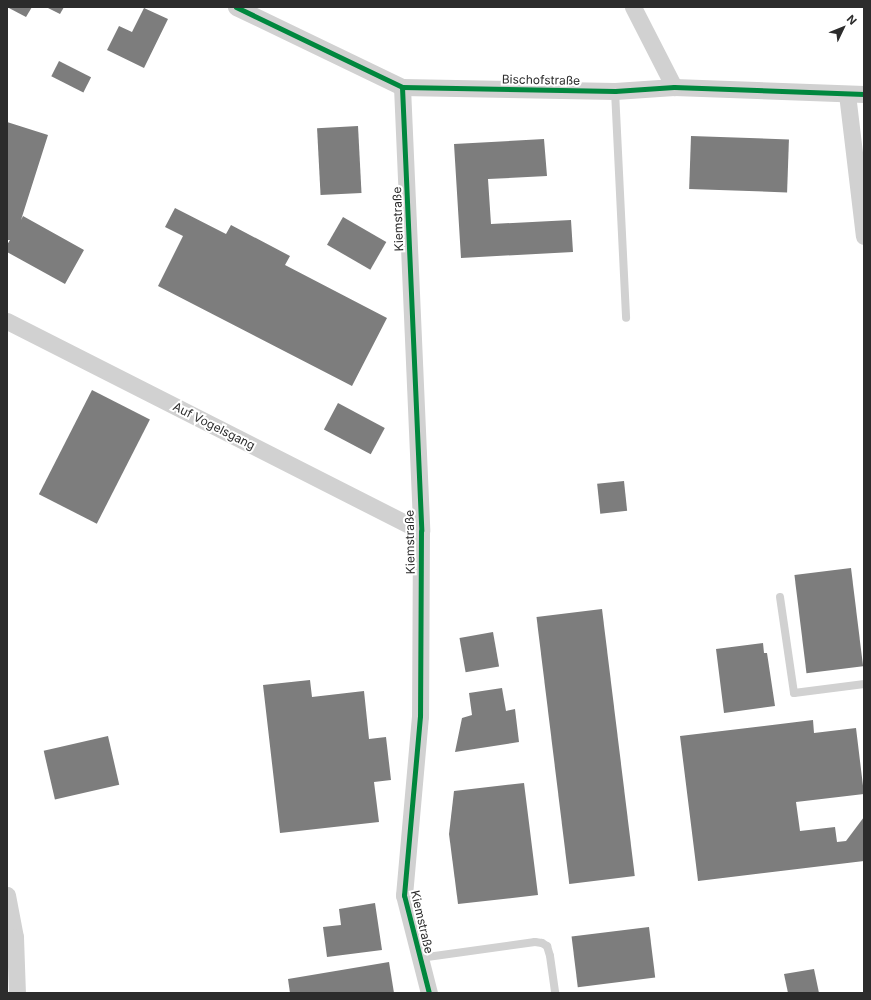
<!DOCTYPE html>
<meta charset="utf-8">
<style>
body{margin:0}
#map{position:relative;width:871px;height:1000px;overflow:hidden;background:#fff;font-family:Inter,sans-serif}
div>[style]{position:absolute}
.building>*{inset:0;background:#7d7d7d;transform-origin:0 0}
.service>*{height:8px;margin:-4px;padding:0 4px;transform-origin:4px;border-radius:4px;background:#d1d1d1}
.minor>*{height:17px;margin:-8.5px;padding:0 8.5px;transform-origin:8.5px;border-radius:8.5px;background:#d1d1d1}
.cycleway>*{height:5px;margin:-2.5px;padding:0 2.5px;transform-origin:2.5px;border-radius:2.5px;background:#00873e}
span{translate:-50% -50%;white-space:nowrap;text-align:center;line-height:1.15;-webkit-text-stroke:4px #fff;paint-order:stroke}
.street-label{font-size:12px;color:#2c2c2c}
.frame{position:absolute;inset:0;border:8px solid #2c2c2c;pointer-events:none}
.north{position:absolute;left:823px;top:8px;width:40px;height:40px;-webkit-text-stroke:3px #fff;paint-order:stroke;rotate:47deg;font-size:11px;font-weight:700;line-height:16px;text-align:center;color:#2c2c2c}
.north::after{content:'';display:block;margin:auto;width:14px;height:18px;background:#2c2c2c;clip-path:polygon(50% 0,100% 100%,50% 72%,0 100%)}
</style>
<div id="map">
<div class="building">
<i style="clip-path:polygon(7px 7px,32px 7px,26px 17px)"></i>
<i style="clip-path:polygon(46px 7px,64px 7px,60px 14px)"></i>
<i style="clip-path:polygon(144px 8px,168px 19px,144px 68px,107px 50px,119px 26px,132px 32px)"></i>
<i style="left:59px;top:61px;width:36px;height:17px;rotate:27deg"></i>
<i style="clip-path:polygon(7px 122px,48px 135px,21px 220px,23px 216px,84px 250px,65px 284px,7px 252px,7px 245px,10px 240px,7px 240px)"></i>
<i style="left:358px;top:126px;width:67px;height:41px;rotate:87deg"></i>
<i style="left:691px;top:136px;width:98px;height:53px;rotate:2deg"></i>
<i style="clip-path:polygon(544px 139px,547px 176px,488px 179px,491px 224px,571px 220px,573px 252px,461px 258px,454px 144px)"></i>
<i style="clip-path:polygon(175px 208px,226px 234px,231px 225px,290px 256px,285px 265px,387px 318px,352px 386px,158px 286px,183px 236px,165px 227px)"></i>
<i style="left:343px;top:217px;width:50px;height:32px;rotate:30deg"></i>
<i style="left:92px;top:390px;width:65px;height:117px;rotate:27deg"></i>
<i style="left:338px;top:403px;width:53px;height:30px;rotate:28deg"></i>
<i style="left:624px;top:481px;width:30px;height:27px;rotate:84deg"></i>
<i style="left:851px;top:568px;width:99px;height:57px;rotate:83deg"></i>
<i style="left:602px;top:609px;width:269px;height:66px;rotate:83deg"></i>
<i style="left:493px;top:632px;width:35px;height:34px;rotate:80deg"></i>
<i style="clip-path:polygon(763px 643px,764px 653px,767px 653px,775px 706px,724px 713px,716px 649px)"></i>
<i style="clip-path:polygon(310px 680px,312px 697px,364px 691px,369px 739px,386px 737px,391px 780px,374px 782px,379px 822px,280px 833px,263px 685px)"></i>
<i style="clip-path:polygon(502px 688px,506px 711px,515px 709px,519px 742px,455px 752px,462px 718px,472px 715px,469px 693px)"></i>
<i style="clip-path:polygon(813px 720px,814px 733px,856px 728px,864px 794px,796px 802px,800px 831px,835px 827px,837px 842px,846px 841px,864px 817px,864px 861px,698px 881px,680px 736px)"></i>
<i style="left:108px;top:736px;width:50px;height:66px;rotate:77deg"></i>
<i style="clip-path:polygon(524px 783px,538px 895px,458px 904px,449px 834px,454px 791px)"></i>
<i style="clip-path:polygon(375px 903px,382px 950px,327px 957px,323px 927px,341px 925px,339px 909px)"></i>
<i style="left:649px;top:927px;width:51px;height:78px;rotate:83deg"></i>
<i style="clip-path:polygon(389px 962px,394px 993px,290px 993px,288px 979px)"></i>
<i style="clip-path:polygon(814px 969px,819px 993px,788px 993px,784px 974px)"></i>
</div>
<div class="service">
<i style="left:615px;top:91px;width:227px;rotate:87.2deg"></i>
<i style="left:780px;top:597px;width:97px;rotate:81.7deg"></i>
<i style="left:794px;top:693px;width:71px;rotate:-7.3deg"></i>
<i style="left:420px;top:958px;width:116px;rotate:-7.9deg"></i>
<i style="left:535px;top:942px;width:7px;rotate:8deg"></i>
<i style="left:542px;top:943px;width:6px;rotate:31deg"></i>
<i style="left:547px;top:946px;width:10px;rotate:73deg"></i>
<i style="left:550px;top:956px;width:37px;rotate:82deg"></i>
</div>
<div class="minor">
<i style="left:236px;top:7px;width:184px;rotate:25.7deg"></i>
<i style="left:402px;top:87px;width:213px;rotate:1.1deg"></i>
<i style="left:615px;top:91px;width:59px;rotate:-3.9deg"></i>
<i style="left:674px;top:87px;width:190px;rotate:2.1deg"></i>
<i style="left:633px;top:7px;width:90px;rotate:62.9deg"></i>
<i style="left:402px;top:87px;width:444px;rotate:87.5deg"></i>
<i style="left:421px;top:531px;width:185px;rotate:90.3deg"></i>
<i style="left:420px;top:716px;width:180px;rotate:95.1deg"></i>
<i style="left:404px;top:895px;width:101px;rotate:75.7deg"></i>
<i style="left:847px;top:94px;width:143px;rotate:83.2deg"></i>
<i style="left:7px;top:321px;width:464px;rotate:26.9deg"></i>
<i style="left:7px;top:895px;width:43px;rotate:79.2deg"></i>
<i style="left:15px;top:937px;width:56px;rotate:88deg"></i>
</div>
<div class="cycleway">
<i style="left:236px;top:7px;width:184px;rotate:25.7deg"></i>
<i style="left:402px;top:87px;width:213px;rotate:1.1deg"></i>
<i style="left:615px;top:91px;width:59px;rotate:-3.9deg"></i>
<i style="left:674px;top:87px;width:190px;rotate:2.1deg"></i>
<i style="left:402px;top:87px;width:444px;rotate:87.5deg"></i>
<i style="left:421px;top:531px;width:185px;rotate:90.3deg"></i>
<i style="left:420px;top:716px;width:180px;rotate:95.1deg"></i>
<i style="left:404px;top:895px;width:101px;rotate:75.7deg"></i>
</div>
<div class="street-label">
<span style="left:541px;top:80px;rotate:1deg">Bischofstraße</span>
<span style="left:398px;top:219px;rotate:-92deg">Kiemstraße</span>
<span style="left:214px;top:426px;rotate:27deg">Auf Vogelsgang</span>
<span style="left:410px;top:542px;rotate:-91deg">Kiemstraße</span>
<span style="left:422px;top:922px;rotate:77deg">Kiemstraße</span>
</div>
<div class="frame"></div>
<div class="north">N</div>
</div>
